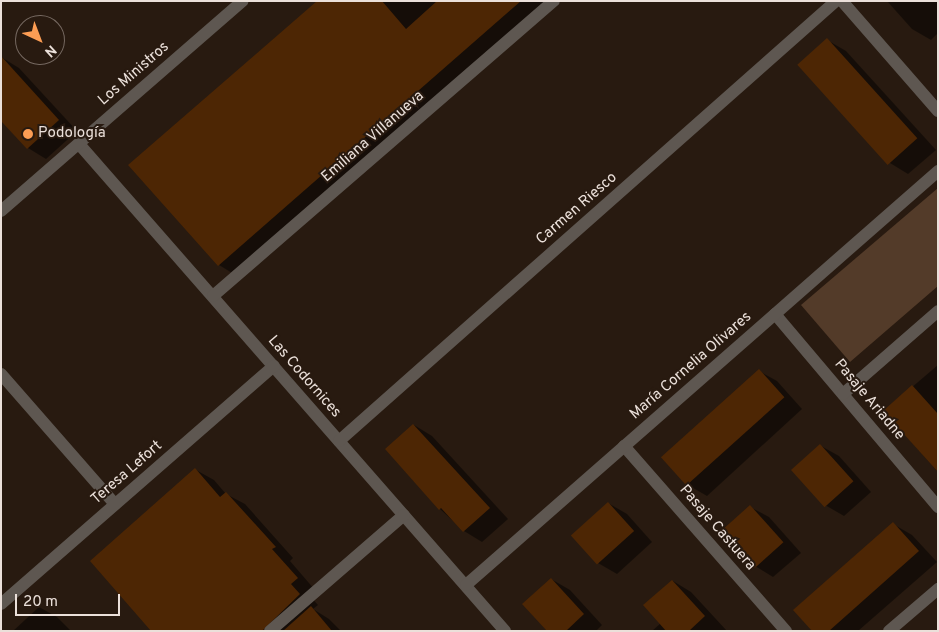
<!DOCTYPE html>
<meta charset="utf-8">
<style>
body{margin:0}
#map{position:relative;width:939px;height:632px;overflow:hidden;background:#281a10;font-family:Overpass,sans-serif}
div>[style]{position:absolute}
.green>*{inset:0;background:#533b29}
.shadow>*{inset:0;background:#0007}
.building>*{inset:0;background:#4d2604;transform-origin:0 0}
.street>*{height:12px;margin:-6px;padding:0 6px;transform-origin:6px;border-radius:6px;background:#5e5751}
.dots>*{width:14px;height:14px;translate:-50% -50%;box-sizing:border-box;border:2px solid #281a10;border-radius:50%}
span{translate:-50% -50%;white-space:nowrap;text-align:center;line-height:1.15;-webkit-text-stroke:4px #281a10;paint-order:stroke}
.street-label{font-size:15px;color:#ebe0da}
.poi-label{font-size:15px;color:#ebe0da}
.left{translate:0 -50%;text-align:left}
.frame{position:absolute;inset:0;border:2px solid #ebe0da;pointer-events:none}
.north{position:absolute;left:15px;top:15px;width:50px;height:50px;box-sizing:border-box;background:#281a10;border:1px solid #766961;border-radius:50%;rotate:137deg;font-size:14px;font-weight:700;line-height:20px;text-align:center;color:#ebe0da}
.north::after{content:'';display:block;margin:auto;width:18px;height:22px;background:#fc9d54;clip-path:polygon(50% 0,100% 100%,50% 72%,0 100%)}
.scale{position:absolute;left:15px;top:594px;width:105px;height:22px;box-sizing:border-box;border:2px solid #ebe0da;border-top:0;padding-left:6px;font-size:15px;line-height:18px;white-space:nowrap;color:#ebe0da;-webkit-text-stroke:4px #281a10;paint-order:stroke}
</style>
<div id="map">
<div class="green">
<i style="clip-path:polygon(938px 188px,938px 286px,850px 362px,801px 305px)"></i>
</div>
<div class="shadow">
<i style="clip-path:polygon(319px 1px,551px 1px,237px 276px,219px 265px)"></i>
<i style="clip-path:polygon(887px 1px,938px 1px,938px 33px,931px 40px,912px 29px)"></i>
<i style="clip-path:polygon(827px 40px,846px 51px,936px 150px,908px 174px,890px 163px)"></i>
<i style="clip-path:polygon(1px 57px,19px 68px,77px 131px,46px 159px,28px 148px)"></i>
<i style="clip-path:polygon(938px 365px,938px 472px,884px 411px)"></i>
<i style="clip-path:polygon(759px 371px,777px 381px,802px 409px,707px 496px,688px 485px)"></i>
<i style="clip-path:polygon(414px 425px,432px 436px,508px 519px,482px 542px,464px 531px,440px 509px)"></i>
<i style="clip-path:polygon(821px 446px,839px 456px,871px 492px,844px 516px,825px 505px,793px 470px)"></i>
<i style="clip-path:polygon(196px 470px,214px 480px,226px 494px,245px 504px,293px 558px,290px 561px,315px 590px,309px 595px,318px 605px,313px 609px,329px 619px,341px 631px,151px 631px)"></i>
<i style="clip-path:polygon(608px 503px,627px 514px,652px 542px,617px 574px,598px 563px)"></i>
<i style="clip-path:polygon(750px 507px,769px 517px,801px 553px,773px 577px,755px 566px)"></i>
<i style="clip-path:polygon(893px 524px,912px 535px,937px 562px,858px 631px,814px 631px)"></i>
<i style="clip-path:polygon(551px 579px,570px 590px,602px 625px,596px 631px,548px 631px)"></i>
<i style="clip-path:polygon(673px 581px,691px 592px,727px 631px,652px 631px,661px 623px)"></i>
<i style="clip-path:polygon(39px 607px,57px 617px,71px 631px,13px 631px)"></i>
</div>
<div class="building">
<i style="clip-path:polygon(317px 1px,382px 1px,406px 29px,437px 1px,521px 1px,218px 266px,128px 165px)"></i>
<i style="left:827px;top:38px;width:135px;height:40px;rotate:48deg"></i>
<i style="clip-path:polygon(1px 56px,59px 120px,27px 149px,1px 121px)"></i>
<i style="left:759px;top:369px;width:38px;height:132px;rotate:48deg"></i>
<i style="clip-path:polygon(912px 385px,938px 414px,938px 472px,883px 411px)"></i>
<i style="clip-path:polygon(413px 424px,490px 508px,463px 532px,441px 508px,439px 510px,385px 449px)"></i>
<i style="left:820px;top:444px;width:50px;height:39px;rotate:48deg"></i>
<i style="clip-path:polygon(195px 468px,220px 497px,226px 492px,276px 547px,272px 549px,298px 578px,291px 584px,300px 594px,262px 631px,151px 631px,90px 561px)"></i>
<i style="left:608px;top:502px;width:39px;height:50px;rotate:48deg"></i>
<i style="left:750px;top:505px;width:50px;height:39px;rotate:48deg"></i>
<i style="clip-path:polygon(893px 522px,919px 551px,829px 631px,812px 631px,793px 610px)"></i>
<i style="clip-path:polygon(551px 578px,584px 614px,566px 631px,547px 631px,522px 604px)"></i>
<i style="clip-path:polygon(672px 580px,705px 616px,689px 631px,666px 631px,643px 605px)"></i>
<i style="clip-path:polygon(311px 606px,332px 631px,283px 631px)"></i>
</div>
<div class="street">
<i style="left:842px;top:1px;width:146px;rotate:48.9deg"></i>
<i style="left:79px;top:144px;width:647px;rotate:48.82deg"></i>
<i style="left:1px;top:211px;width:320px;rotate:-41deg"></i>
<i style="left:213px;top:296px;width:451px;rotate:-40.9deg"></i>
<i style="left:775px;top:314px;width:253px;rotate:49.8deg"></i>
<i style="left:1px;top:374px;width:173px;rotate:48.8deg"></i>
<i style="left:843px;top:394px;width:126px;rotate:-41.1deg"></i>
<i style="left:339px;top:441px;width:664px;rotate:-41.52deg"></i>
<i style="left:624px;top:446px;width:246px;rotate:48.8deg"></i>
<i style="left:466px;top:585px;width:628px;rotate:-41.25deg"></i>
<i style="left:1px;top:604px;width:362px;rotate:-41.1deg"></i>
<i style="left:270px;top:631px;width:177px;rotate:-40.9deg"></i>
<i style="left:889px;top:631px;width:65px;rotate:-40.6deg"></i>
</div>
<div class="dots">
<i style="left:28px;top:134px;background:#fc9d54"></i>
</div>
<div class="street-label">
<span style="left:134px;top:74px;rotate:-41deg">Los Ministros</span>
<span style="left:373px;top:137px;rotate:-41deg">Emiliana Villanueva</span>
<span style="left:577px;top:209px;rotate:-41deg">Carmen Riesco</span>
<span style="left:691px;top:366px;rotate:-41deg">María Cornelia Olivares</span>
<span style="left:304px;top:377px;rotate:49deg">Las Codornices</span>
<span style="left:869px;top:400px;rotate:50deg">Pasaje Ariadne</span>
<span style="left:127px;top:473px;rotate:-41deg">Teresa Lefort</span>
<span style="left:717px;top:528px;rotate:49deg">Pasaje Castuera</span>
</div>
<div class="poi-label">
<span class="left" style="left:38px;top:134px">Podología</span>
</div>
<div class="frame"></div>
<div class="north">N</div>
<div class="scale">20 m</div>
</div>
